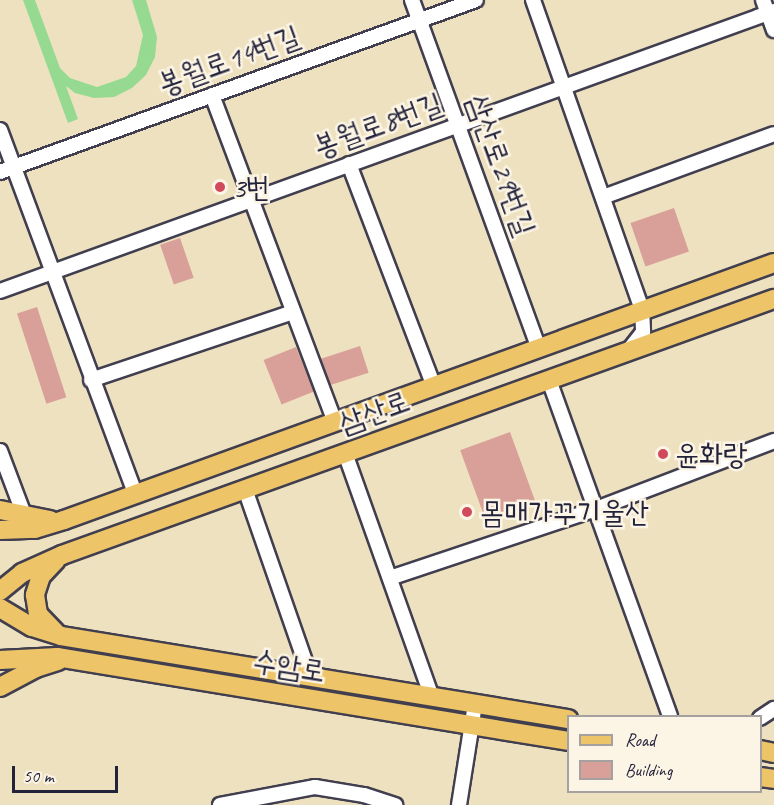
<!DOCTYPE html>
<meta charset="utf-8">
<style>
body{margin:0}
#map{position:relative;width:774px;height:805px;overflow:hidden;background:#eee1c0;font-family:Caveat,"Poor Story",sans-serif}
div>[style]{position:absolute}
.green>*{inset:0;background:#96da92}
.building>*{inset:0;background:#d9a099;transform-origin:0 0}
.roads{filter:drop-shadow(2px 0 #413f4f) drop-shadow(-2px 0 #413f4f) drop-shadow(0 2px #413f4f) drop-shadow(0 -2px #413f4f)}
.minor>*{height:14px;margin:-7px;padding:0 7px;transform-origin:7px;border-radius:7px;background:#fff}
.major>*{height:18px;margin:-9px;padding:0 9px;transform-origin:9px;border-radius:9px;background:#eec469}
.dots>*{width:16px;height:16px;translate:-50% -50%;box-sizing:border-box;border:3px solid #fcf5e5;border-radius:50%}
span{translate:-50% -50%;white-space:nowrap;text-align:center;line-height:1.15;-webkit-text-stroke:5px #fcf5e5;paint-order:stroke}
.street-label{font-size:30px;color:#22223b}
.poi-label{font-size:30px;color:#22223b}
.left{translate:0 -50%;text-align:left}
.legend{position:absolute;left:567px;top:715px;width:195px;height:78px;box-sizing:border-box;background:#fcf5e5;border:2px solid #a5a1a1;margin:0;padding:8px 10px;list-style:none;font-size:18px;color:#22223b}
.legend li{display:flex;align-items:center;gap:12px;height:30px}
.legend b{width:30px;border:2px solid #a5a1a1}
.scale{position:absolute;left:12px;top:766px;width:106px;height:27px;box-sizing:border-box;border:3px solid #22223b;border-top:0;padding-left:8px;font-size:18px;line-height:21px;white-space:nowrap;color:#22223b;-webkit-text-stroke:4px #fcf5e5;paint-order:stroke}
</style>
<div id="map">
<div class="green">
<i style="clip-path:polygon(23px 0,35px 0,60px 68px,70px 78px,97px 87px,126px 77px,136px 66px,143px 35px,132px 0,146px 0,157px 37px,155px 57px,146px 75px,132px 88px,114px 97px,94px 98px,75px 93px,66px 86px,78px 119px,68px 123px)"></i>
</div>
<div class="building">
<i style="left:674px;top:208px;width:46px;height:46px;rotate:71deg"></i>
<i style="left:180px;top:238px;width:42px;height:21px;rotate:71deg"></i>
<i style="left:37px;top:307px;width:95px;height:21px;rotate:72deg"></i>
<i style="left:360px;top:346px;width:28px;height:41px;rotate:72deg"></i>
<i style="left:296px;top:347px;width:48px;height:35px;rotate:68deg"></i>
<i style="left:510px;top:432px;width:77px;height:53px;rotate:70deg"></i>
</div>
<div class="roads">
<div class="minor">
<i style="left:412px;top:0;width:371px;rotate:70deg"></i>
<i style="left:533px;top:0;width:329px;rotate:70.6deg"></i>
<i style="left:642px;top:310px;width:22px;rotate:87deg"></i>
<i style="left:643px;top:332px;width:23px;rotate:128deg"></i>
<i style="left:763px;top:0;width:32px;rotate:70deg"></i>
<i style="left:212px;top:95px;width:350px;rotate:69.4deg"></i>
<i style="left:0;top:130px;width:390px;rotate:69.6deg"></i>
<i style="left:349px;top:164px;width:239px;rotate:69.1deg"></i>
<i style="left:0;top:172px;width:506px;rotate:-19.87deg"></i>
<i style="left:603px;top:197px;width:182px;rotate:-20.2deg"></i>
<i style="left:0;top:291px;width:823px;rotate:-19.89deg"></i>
<i style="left:91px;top:380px;width:213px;rotate:-18.6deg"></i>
<i style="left:549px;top:380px;width:357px;rotate:70.2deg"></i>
<i style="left:0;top:451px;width:71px;rotate:69.3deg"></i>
<i style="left:345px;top:453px;width:259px;rotate:70.4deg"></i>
<i style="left:245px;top:489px;width:200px;rotate:70.8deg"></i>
<i style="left:390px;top:578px;width:217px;rotate:-18.5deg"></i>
<i style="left:596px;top:509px;width:191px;rotate:-20.9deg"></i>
<i style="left:760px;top:718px;width:17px;rotate:-33deg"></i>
<i style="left:220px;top:805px;width:97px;rotate:-10.7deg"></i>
<i style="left:315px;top:787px;width:50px;rotate:9.3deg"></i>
<i style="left:364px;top:795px;width:33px;rotate:18deg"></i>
<i style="left:459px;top:805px;width:102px;rotate:-81deg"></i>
</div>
<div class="major">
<i style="left:0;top:510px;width:51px;rotate:11.3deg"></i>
<i style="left:0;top:530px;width:35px;rotate:-2deg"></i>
<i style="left:35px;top:529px;width:30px;rotate:-17deg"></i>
<i style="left:64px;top:520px;width:755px;rotate:-19.9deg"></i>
<i style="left:56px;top:560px;width:22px;rotate:133deg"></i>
<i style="left:41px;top:576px;width:20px;rotate:108deg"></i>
<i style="left:35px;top:595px;width:19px;rotate:81deg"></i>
<i style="left:38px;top:614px;width:28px;rotate:46deg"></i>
<i style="left:0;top:591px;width:28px;rotate:-39deg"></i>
<i style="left:22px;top:573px;width:44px;rotate:-24.2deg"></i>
<i style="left:62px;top:555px;width:757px;rotate:-19.78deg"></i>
<i style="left:0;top:608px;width:37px;rotate:31deg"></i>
<i style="left:32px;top:627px;width:30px;rotate:17deg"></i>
<i style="left:61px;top:636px;width:514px;rotate:9.3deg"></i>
<i style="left:0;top:660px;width:57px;rotate:-3deg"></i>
<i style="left:57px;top:657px;width:518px;rotate:9.33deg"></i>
<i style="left:0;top:687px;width:41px;rotate:-27.8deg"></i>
<i style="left:36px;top:668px;width:23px;rotate:-18deg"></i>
<i style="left:760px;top:750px;width:14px;rotate:12deg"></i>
<i style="left:760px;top:777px;width:14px;rotate:8deg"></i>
</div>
</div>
<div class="dots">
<i style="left:220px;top:187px;background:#d1495b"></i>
<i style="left:663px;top:454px;background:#d1495b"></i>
<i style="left:467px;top:512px;background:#d1495b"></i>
</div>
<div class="street-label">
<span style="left:229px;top:60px;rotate:-20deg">봉월로14번길</span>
<span style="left:378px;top:125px;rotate:-20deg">봉월로8번길</span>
<span style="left:501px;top:165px;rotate:70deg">삼산로29번길</span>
<span style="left:374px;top:412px;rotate:-20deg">삼산로</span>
<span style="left:289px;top:666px;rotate:9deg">수암로</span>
</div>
<div class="poi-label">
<span class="left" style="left:232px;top:187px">3번</span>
<span class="left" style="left:675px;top:454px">윤화랑</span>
<span class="left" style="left:480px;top:512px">몸매가꾸기울산</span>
</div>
<ul class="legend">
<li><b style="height:8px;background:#eec469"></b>Road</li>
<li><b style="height:16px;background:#d9a099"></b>Building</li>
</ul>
<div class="scale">50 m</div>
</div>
